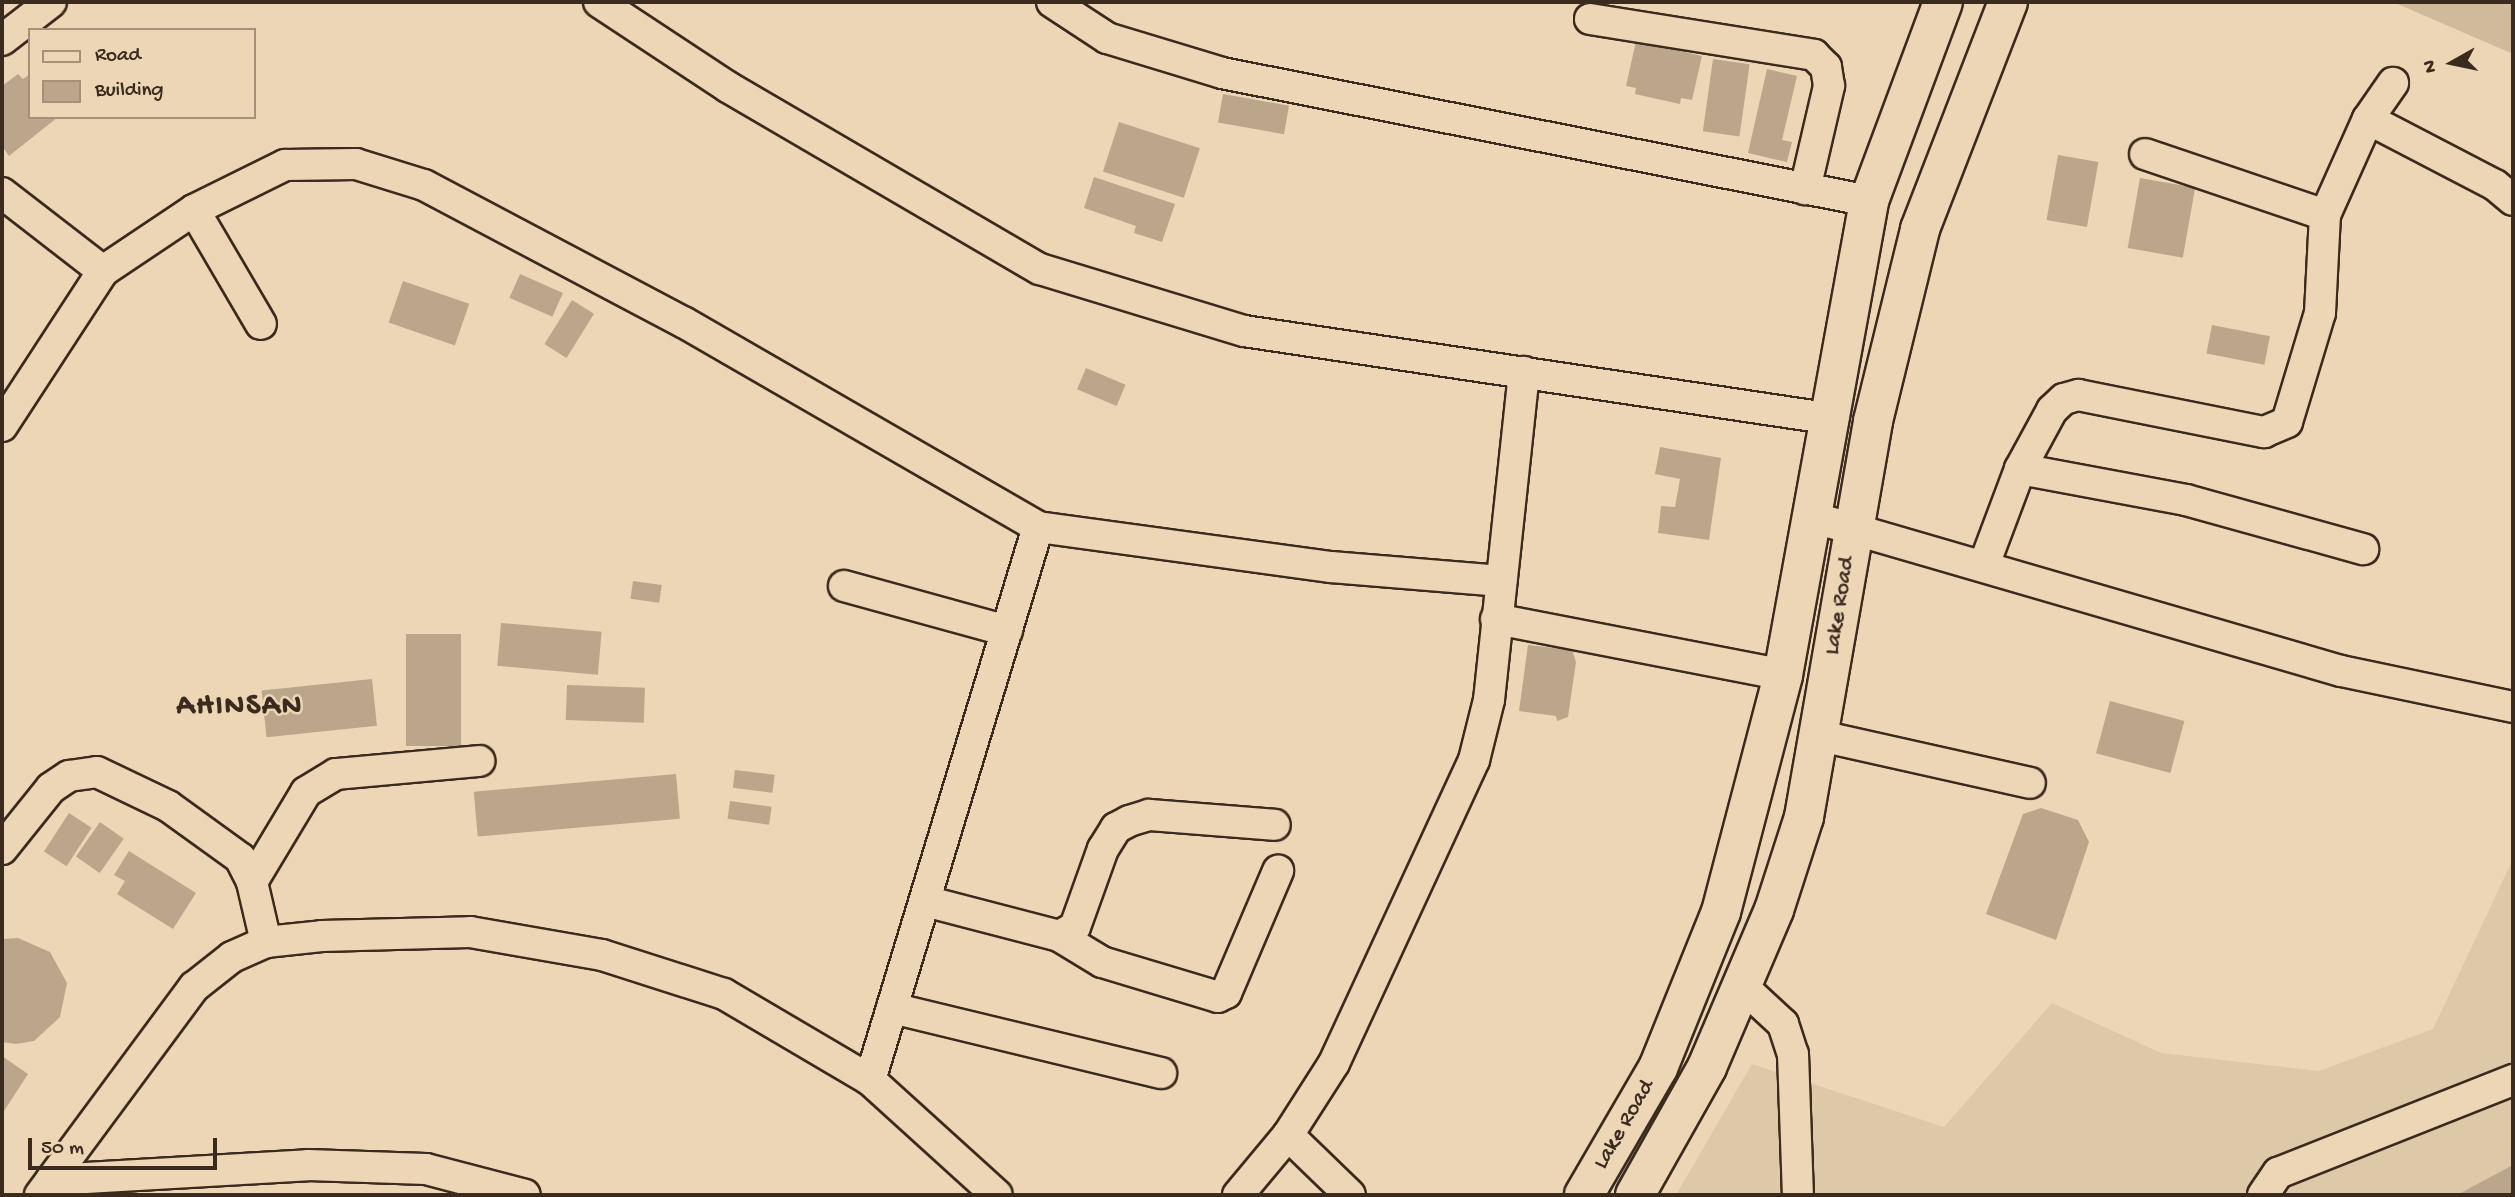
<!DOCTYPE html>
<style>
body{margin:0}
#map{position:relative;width:2515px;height:1197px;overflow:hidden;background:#ecd6b5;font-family:"Gochi Hand",sans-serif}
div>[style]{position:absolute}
.built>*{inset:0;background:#ddc8a8}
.green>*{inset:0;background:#d0ba9c}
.building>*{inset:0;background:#bba68b;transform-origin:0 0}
.roads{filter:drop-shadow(2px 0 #3b2a1e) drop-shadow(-2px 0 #3b2a1e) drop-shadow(0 2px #3b2a1e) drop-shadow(0 -2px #3b2a1e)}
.minor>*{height:30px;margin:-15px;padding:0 15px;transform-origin:15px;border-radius:15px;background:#ecd6b5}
.major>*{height:38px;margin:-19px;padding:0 19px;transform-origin:19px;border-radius:19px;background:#ecd6b5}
span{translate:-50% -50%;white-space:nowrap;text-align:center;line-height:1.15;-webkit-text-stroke:5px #ecd6b5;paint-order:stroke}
.street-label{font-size:23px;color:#3b2a1e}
.district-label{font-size:30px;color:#3b2a1e;font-weight:700;letter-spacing:2px}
.frame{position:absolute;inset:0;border:4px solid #3b2a1e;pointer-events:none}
.legend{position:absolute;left:28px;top:28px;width:228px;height:91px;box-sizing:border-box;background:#ecd6b5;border:2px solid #a59179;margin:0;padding:9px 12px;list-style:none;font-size:21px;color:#3b2a1e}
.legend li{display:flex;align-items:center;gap:14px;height:35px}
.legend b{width:35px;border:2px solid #a59179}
.north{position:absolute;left:2417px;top:28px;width:70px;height:70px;-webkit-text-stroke:5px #ecd6b5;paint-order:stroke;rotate:261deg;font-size:19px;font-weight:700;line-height:28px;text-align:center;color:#3b2a1e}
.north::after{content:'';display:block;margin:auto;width:24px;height:32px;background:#3b2a1e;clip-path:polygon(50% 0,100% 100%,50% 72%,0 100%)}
.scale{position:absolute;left:28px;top:1138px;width:189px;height:32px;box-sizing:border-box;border:4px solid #3b2a1e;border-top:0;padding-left:9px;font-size:21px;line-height:24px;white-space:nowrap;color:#3b2a1e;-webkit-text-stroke:5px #ecd6b5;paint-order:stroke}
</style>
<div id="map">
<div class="built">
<i style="clip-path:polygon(2513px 859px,2513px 1195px,1676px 1195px,1752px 1064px,1944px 1127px,2052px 1003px,2161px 1053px,2319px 1071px,2433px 1029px)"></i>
</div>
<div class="green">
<i style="clip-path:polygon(2393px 2px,2513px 2px,2513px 54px)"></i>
</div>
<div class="building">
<i style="clip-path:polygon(1636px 41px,1702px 56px,1692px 100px,1681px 98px,1680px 104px,1635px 94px,1636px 88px,1626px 86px)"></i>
<i style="left:1713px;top:59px;width:37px;height:73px;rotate:8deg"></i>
<i style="clip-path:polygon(1767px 69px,1797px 76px,1782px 140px,1792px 142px,1787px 162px,1748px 153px)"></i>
<i style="clip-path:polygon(18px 74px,23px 79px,30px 74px,30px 117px,58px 117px,9px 156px,2px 146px,2px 86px)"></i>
<i style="left:1223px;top:94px;width:67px;height:29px;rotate:10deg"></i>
<i style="left:1119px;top:122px;width:85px;height:52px;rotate:18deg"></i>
<i style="left:2058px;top:155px;width:41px;height:66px;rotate:10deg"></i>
<i style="clip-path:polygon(1094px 177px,1175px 204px,1162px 242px,1134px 233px,1136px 226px,1084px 208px)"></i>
<i style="left:2140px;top:178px;width:56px;height:71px;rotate:10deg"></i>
<i style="left:520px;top:274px;width:47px;height:26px;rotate:24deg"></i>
<i style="left:403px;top:281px;width:70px;height:44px;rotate:19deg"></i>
<i style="left:572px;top:300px;width:26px;height:52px;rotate:32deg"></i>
<i style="left:2212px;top:325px;width:59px;height:29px;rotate:11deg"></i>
<i style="left:1086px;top:368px;width:43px;height:23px;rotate:23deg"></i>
<i style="clip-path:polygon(1660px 447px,1721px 458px,1709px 540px,1658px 533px,1661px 506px,1675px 507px,1680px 479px,1655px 474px)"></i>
<i style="left:633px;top:581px;width:29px;height:18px;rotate:8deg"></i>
<i style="left:501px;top:623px;width:101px;height:43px;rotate:5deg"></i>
<i style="left:461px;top:634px;width:112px;height:55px;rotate:90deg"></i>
<i style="clip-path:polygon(1528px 645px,1572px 650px,1576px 662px,1568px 717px,1557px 721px,1556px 716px,1519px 711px)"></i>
<i style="left:372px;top:679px;width:47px;height:111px;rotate:84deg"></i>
<i style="left:567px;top:685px;width:78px;height:35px;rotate:2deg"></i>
<i style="left:2110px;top:701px;width:77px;height:54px;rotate:15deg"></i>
<i style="left:735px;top:770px;width:40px;height:18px;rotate:7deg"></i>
<i style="left:676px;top:774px;width:45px;height:203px;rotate:85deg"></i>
<i style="left:730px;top:801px;width:42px;height:18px;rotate:8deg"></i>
<i style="clip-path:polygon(2041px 808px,2078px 820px,2089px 842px,2056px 940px,1986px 914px,2023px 814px)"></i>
<i style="left:69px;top:813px;width:27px;height:46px;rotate:33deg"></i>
<i style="left:100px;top:822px;width:29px;height:42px;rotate:35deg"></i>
<i style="clip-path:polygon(129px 851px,196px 893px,173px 929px,117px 894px,125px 881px,114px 875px)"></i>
<i style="clip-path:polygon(18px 938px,50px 952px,67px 983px,60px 1017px,34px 1041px,16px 1044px,2px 1042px,2px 939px)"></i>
<i style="clip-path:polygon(2px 1056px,28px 1074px,2px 1114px)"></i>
<i style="clip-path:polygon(2513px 1165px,2513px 1195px,2457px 1195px)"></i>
</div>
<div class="roads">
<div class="minor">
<i style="left:599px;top:2px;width:154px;rotate:33.4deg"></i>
<i style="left:728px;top:87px;width:361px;rotate:30.3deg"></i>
<i style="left:1040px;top:269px;width:213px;rotate:16.9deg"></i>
<i style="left:1244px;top:331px;width:596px;rotate:8.5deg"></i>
<i style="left:1052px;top:2px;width:66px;rotate:33.2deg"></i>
<i style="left:1107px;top:38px;width:120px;rotate:16.9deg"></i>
<i style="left:1222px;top:73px;width:660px;rotate:11.19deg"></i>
<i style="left:1590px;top:19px;width:227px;rotate:9.1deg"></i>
<i style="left:1814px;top:55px;width:17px;rotate:45deg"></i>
<i style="left:1826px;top:67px;width:19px;rotate:81deg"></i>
<i style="left:1829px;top:86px;width:106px;rotate:103.1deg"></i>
<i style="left:2px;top:40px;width:62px;rotate:-37.8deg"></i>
<i style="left:2368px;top:119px;width:143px;rotate:27.5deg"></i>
<i style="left:2495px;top:185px;width:23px;rotate:40deg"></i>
<i style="left:2px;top:193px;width:128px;rotate:37.7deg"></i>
<i style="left:194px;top:210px;width:132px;rotate:59.6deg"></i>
<i style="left:2325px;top:215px;width:105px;rotate:-65.9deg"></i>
<i style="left:2368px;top:119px;width:44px;rotate:-55.2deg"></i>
<i style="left:2px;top:426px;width:185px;rotate:-56.9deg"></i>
<i style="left:103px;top:271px;width:110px;rotate:-33.8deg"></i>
<i style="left:194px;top:210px;width:102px;rotate:-26.3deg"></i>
<i style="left:285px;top:165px;width:71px;rotate:-0.8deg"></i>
<i style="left:356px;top:164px;width:71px;rotate:17.2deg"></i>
<i style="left:424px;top:185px;width:295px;rotate:27.9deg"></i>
<i style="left:685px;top:323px;width:408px;rotate:30deg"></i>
<i style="left:2020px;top:469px;width:169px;rotate:10.6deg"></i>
<i style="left:2186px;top:500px;width:184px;rotate:15.5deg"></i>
<i style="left:1815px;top:518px;width:548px;rotate:16.22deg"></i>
<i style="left:2341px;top:671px;width:176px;rotate:11.8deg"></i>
<i style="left:1984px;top:565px;width:103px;rotate:-69.4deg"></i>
<i style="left:2020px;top:469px;width:67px;rotate:-61.5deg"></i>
<i style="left:2052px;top:410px;width:16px;rotate:-43deg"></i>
<i style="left:2064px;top:399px;width:15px;rotate:-16deg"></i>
<i style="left:2078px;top:395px;width:190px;rotate:11.3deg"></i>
<i style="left:2264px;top:432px;width:25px;rotate:-23deg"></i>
<i style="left:2287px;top:422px;width:114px;rotate:-73.2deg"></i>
<i style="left:2320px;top:313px;width:98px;rotate:-87.1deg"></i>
<i style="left:2325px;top:215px;width:190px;rotate:-161.3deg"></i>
<i style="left:844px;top:586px;width:169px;rotate:15.4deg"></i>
<i style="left:1496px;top:619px;width:292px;rotate:11deg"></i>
<i style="left:1820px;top:736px;width:215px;rotate:12.6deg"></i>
<i style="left:2px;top:849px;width:78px;rotate:-51.2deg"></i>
<i style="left:51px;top:788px;width:22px;rotate:-34deg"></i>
<i style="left:69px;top:776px;width:28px;rotate:-8deg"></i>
<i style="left:97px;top:772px;width:79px;rotate:25.6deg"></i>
<i style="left:168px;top:806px;width:89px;rotate:35.8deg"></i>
<i style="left:240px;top:858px;width:27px;rotate:63deg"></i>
<i style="left:252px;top:882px;width:62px;rotate:76.9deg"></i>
<i style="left:252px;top:882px;width:105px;rotate:-59deg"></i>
<i style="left:306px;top:792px;width:35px;rotate:-31deg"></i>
<i style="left:336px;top:774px;width:144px;rotate:-5.2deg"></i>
<i style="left:925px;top:901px;width:138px;rotate:14.6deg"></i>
<i style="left:1059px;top:936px;width:18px;rotate:-29deg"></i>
<i style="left:1075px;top:927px;width:83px;rotate:-70.3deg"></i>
<i style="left:1103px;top:849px;width:25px;rotate:-58deg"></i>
<i style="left:1116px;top:828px;width:15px;rotate:-28deg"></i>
<i style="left:1129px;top:821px;width:21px;rotate:-17deg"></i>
<i style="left:1149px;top:815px;width:126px;rotate:4.5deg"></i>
<i style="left:1059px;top:936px;width:50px;rotate:31.2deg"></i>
<i style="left:1102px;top:962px;width:121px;rotate:16.8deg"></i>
<i style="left:1218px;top:997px;width:9px;rotate:-27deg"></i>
<i style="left:1226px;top:993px;width:133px;rotate:-66.9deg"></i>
<i style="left:1742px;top:986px;width:56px;rotate:42.8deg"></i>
<i style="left:1783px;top:1024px;width:32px;rotate:72deg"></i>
<i style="left:1793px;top:1054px;width:141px;rotate:88deg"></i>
<i style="left:892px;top:1008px;width:277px;rotate:13.6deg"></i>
<i style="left:870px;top:1080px;width:578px;rotate:-73.1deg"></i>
<i style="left:1038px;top:527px;width:296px;rotate:7.8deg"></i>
<i style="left:1331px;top:567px;width:171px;rotate:4.7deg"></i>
<i style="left:1288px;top:1135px;width:86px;rotate:44.1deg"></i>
<i style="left:51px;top:1180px;width:257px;rotate:-3.3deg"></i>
<i style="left:308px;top:1165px;width:118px;rotate:1.9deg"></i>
<i style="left:426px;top:1169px;width:102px;rotate:14.7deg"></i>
<i style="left:40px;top:1195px;width:259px;rotate:-53.5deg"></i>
<i style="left:194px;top:987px;width:48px;rotate:-38.3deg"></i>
<i style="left:232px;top:957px;width:37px;rotate:-24deg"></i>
<i style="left:266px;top:942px;width:56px;rotate:-6.1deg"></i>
<i style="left:322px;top:936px;width:148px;rotate:-1.5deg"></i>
<i style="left:470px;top:932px;width:134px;rotate:9.9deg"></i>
<i style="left:602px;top:955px;width:128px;rotate:17.7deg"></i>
<i style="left:724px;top:994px;width:169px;rotate:30.5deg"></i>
<i style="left:870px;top:1080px;width:171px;rotate:42.2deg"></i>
<i style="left:1238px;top:1195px;width:78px;rotate:-50.2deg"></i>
<i style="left:1288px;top:1135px;width:85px;rotate:-57.4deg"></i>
<i style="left:1334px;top:1063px;width:334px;rotate:-65.2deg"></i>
<i style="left:1474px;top:760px;width:62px;rotate:-76deg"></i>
<i style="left:1489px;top:700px;width:330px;rotate:-83.9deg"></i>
<i style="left:2263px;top:1195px;width:27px;rotate:-56deg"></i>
<i style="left:2278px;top:1173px;width:253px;rotate:-21.6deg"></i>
</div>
<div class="major">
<i style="left:1584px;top:1195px;width:147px;rotate:-59.8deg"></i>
<i style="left:1658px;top:1068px;width:168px;rotate:-68deg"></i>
<i style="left:1721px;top:912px;width:245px;rotate:-75.3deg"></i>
<i style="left:1783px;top:675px;width:482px;rotate:-79.7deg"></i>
<i style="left:1869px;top:201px;width:212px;rotate:-69.6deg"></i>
<i style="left:1635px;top:1195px;width:147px;rotate:-60.6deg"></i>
<i style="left:1707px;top:1067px;width:171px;rotate:-66.9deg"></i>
<i style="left:1774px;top:910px;width:98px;rotate:-72.1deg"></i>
<i style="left:1804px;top:817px;width:402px;rotate:-80.1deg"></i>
<i style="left:1873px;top:421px;width:198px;rotate:-76.2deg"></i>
<i style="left:1920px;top:229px;width:243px;rotate:-68.8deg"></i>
</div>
</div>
<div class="street-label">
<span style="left:1841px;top:606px;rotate:-81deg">Lake Road</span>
<span style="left:1625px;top:1125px;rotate:-60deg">Lake Road</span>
</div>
<div class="district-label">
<span style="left:240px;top:708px">AHINSAN</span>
</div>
<div class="frame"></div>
<ul class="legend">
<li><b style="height:9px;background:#ecd6b5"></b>Road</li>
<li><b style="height:19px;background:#bba68b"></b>Building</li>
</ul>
<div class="north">N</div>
<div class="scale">50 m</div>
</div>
